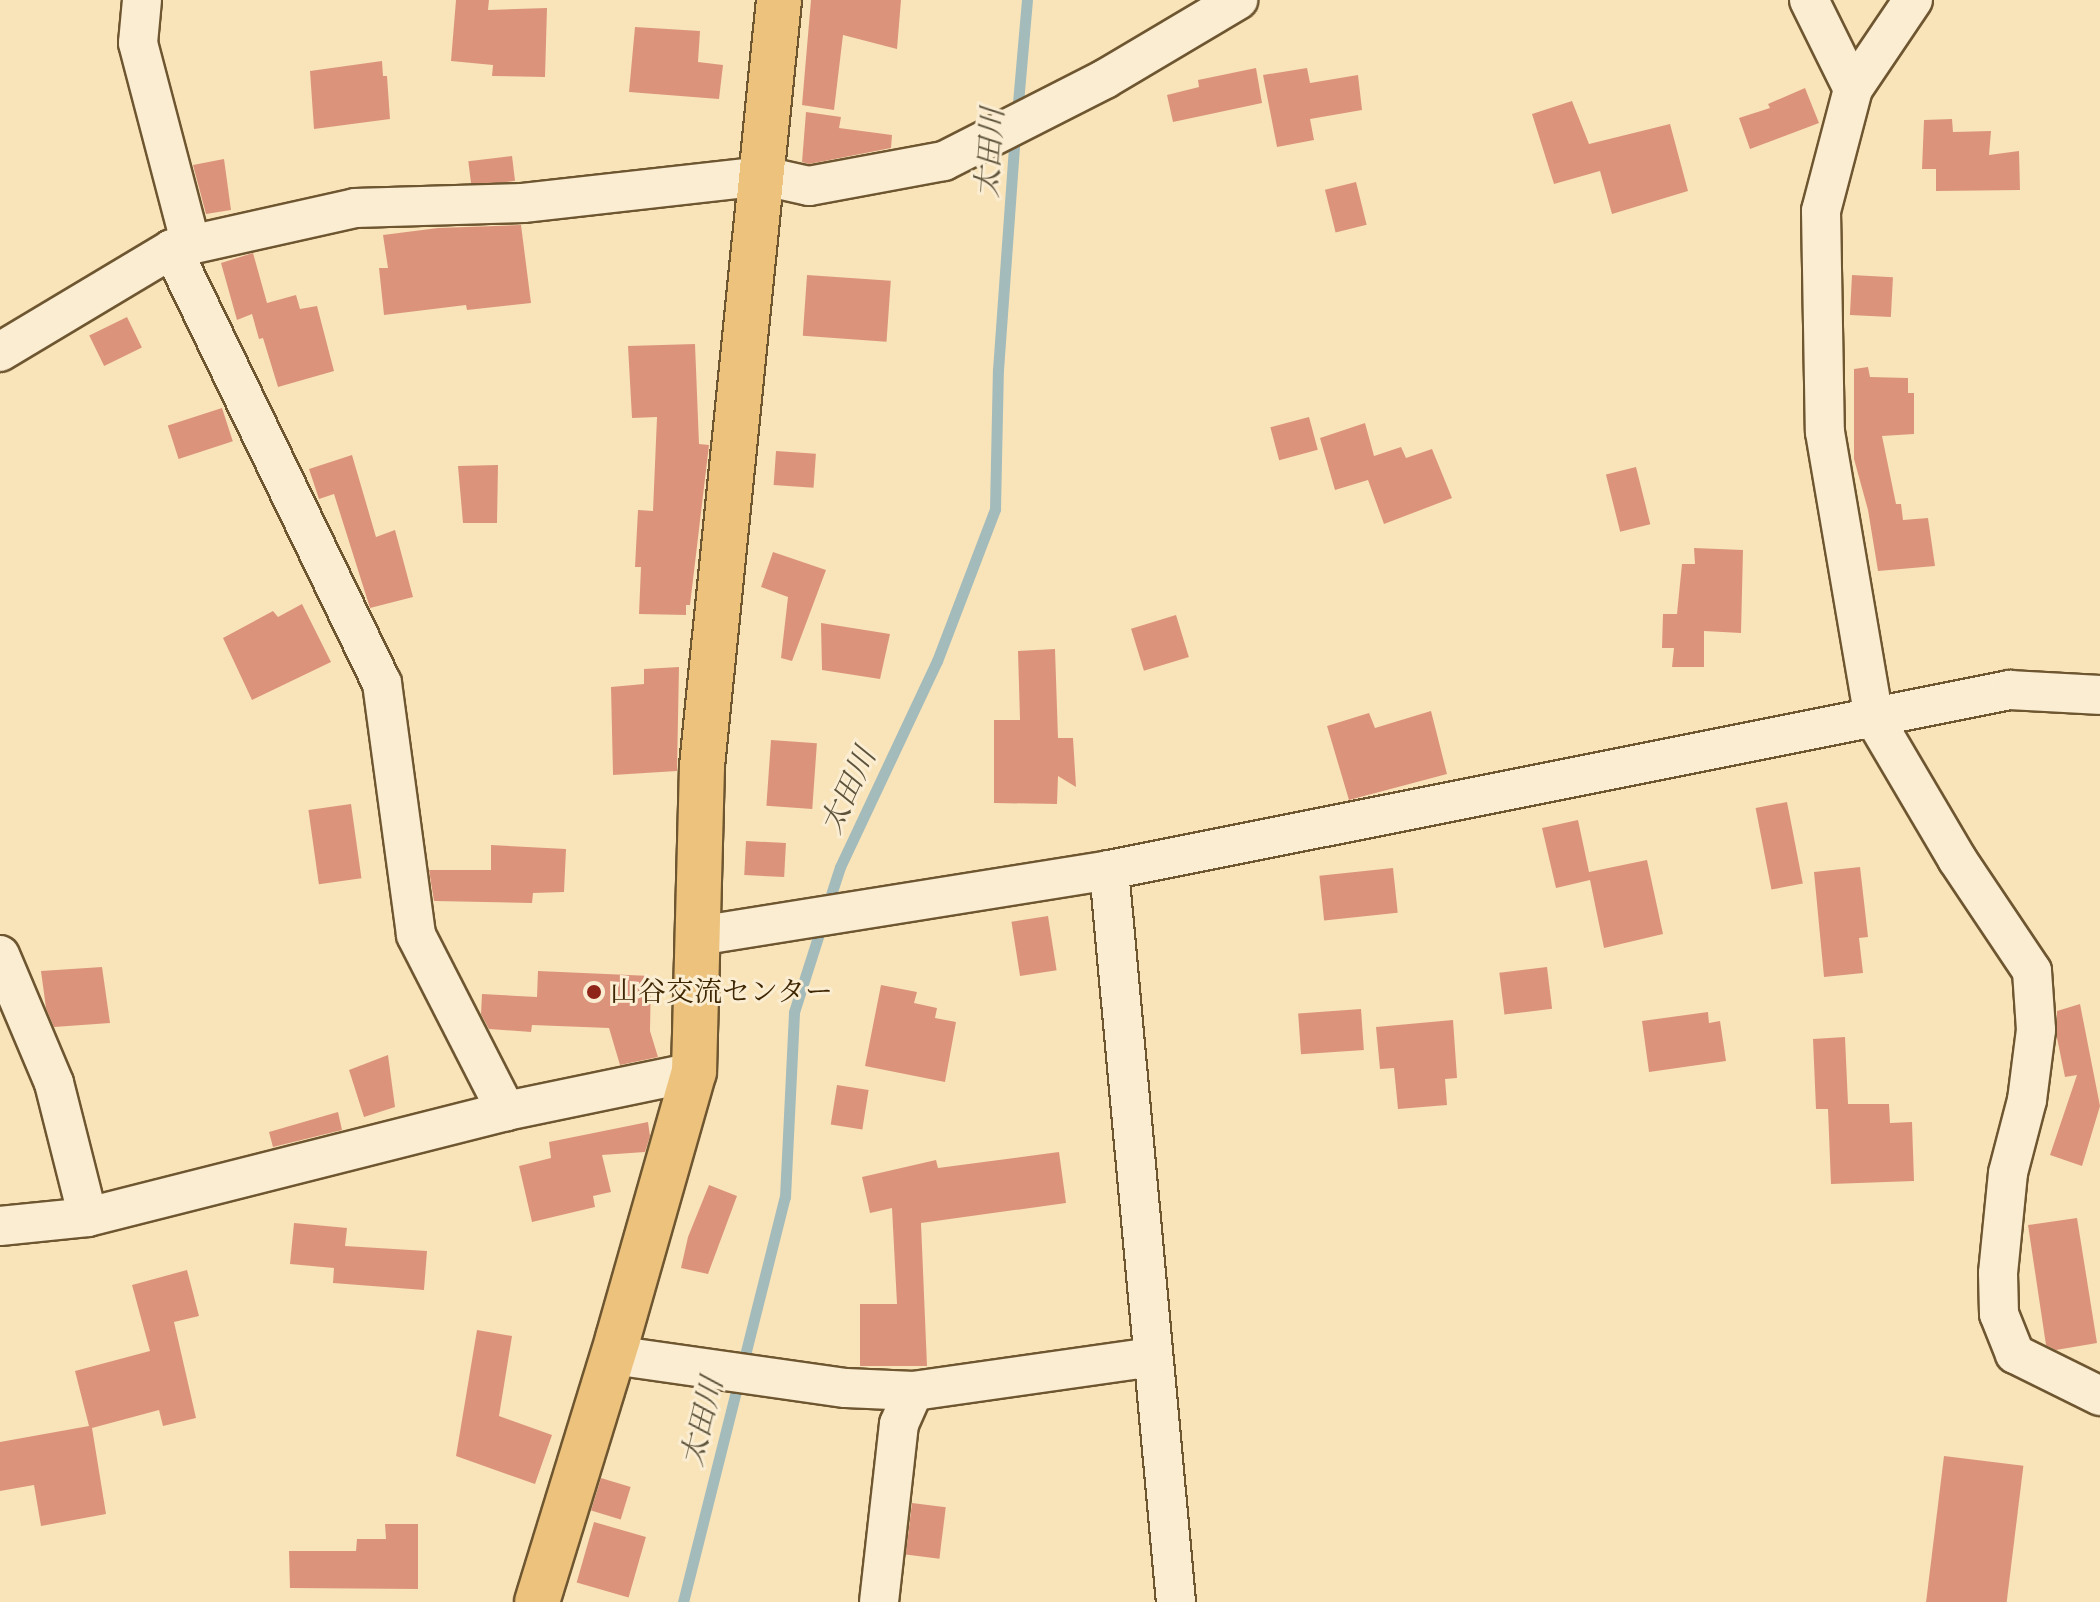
<!DOCTYPE html>
<meta charset="utf-8">
<style>
body{margin:0}
#map{position:relative;width:2100px;height:1602px;overflow:hidden;background:#f9e4b9;font-family:Cardo,"Noto Serif JP",serif}
div>[style]{position:absolute}
.stream>*{height:11px;margin:-5.5px;padding:0 5.5px;transform-origin:5.5px;border-radius:5.5px;background:#a4bbbb}
.building>*{inset:0;background:#db947b;transform-origin:0 0}
.roads{filter:drop-shadow(2px 0 #6e5631) drop-shadow(-2px 0 #6e5631) drop-shadow(0 2px #6e5631) drop-shadow(0 -2px #6e5631)}
.minor>*{height:38px;margin:-19px;padding:0 19px;transform-origin:19px;border-radius:19px;background:#fbedd2}
.major>*{height:44px;margin:-22px;padding:0 22px;transform-origin:22px;border-radius:22px;background:#ecc27c}
.dots>*{width:22px;height:22px;translate:-50% -50%;box-sizing:border-box;border:4px solid #fbedd2;border-radius:50%}
span{translate:-50% -50%;white-space:nowrap;text-align:center;line-height:1.15;-webkit-text-stroke:6px #fbedd2;paint-order:stroke}
.poi-label{font-size:28px;color:#3f2704}
.left{translate:0 -50%;text-align:left}
.water-label{font-size:30px;color:#5d533b;font-style:italic}
</style>
<div id="map">
<div class="stream">
<i style="left:1017px;top:114px;width:114px;rotate:-85deg"></i>
<i style="left:827px;top:907px;width:42px;rotate:-72deg"></i>
<i style="left:840px;top:867px;width:228px;rotate:-64.8deg"></i>
<i style="left:937px;top:661px;width:163px;rotate:-69.1deg"></i>
<i style="left:995px;top:509px;width:139px;rotate:-88.8deg"></i>
<i style="left:998px;top:370px;width:239px;rotate:-85.9deg"></i>
<i style="left:683px;top:1602px;width:418px;rotate:-75.9deg"></i>
<i style="left:785px;top:1197px;width:185px;rotate:-87.2deg"></i>
<i style="left:794px;top:1012px;width:92px;rotate:-72.3deg"></i>
</div>
<div class="building">
<i style="clip-path:polygon(456px 0,489px 0,488px 10px,547px 8px,545px 77px,492px 76px,493px 65px,451px 61px)"></i>
<i style="clip-path:polygon(811px 0,901px 0,897px 49px,843px 35px,834px 110px,802px 105px)"></i>
<i style="clip-path:polygon(635px 27px,700px 31px,698px 62px,723px 65px,719px 99px,629px 92px)"></i>
<i style="clip-path:polygon(382px 61px,383px 76px,387px 76px,390px 119px,314px 129px,310px 71px)"></i>
<i style="clip-path:polygon(1256px 68px,1262px 103px,1173px 122px,1167px 95px,1199px 87px,1198px 80px)"></i>
<i style="clip-path:polygon(1307px 68px,1310px 83px,1358px 75px,1362px 110px,1310px 119px,1314px 140px,1277px 147px,1263px 75px)"></i>
<i style="clip-path:polygon(1805px 88px,1819px 123px,1750px 149px,1739px 118px,1770px 108px,1768px 104px)"></i>
<i style="clip-path:polygon(1572px 101px,1589px 144px,1670px 124px,1688px 191px,1612px 214px,1600px 171px,1554px 184px,1532px 114px)"></i>
<i style="clip-path:polygon(806px 112px,841px 117px,839px 128px,892px 135px,891px 148px,809px 164px,802px 162px)"></i>
<i style="clip-path:polygon(1952px 119px,1953px 132px,1991px 131px,1989px 155px,2019px 151px,2020px 190px,1936px 191px,1936px 169px,1922px 169px,1924px 120px)"></i>
<i style="left:512px;top:156px;width:25px;height:44px;rotate:83deg"></i>
<i style="clip-path:polygon(224px 159px,231px 210px,206px 214px,193px 165px)"></i>
<i style="left:1356px;top:182px;width:44px;height:32px;rotate:76deg"></i>
<i style="clip-path:polygon(521px 225px,531px 303px,467px 310px,466px 305px,384px 315px,379px 268px,388px 268px,383px 235px,438px 228px)"></i>
<i style="clip-path:polygon(253px 253px,267px 303px,296px 295px,300px 309px,317px 306px,334px 371px,278px 387px,263px 338px,259px 339px,252px 314px,237px 320px,221px 263px)"></i>
<i style="left:807px;top:275px;width:84px;height:61px;rotate:4deg"></i>
<i style="left:1852px;top:275px;width:41px;height:40px;rotate:3deg"></i>
<i style="left:127px;top:317px;width:34px;height:42px;rotate:64deg"></i>
<i style="clip-path:polygon(695px 344px,699px 444px,709px 445px,690px 605px,686px 605px,686px 615px,639px 614px,641px 567px,635px 567px,638px 510px,653px 511px,657px 417px,632px 418px,628px 346px)"></i>
<i style="clip-path:polygon(1868px 367px,1870px 377px,1908px 378px,1908px 393px,1914px 393px,1914px 434px,1882px 436px,1896px 504px,1901px 504px,1903px 520px,1928px 518px,1935px 566px,1878px 571px,1868px 510px,1854px 459px,1854px 369px)"></i>
<i style="left:222px;top:408px;width:35px;height:57px;rotate:72deg"></i>
<i style="left:1309px;top:417px;width:34px;height:40px;rotate:75deg"></i>
<i style="clip-path:polygon(1365px 423px,1374px 456px,1401px 447px,1406px 458px,1432px 449px,1452px 498px,1384px 524px,1368px 480px,1335px 490px,1320px 438px)"></i>
<i style="left:776px;top:451px;width:40px;height:34px;rotate:4deg"></i>
<i style="clip-path:polygon(352px 455px,376px 537px,395px 530px,413px 597px,370px 608px,334px 494px,319px 499px,309px 469px)"></i>
<i style="clip-path:polygon(498px 465px,497px 523px,463px 523px,458px 466px)"></i>
<i style="left:1636px;top:467px;width:59px;height:31px;rotate:76deg"></i>
<i style="clip-path:polygon(1694px 548px,1743px 550px,1741px 633px,1704px 631px,1704px 667px,1672px 667px,1674px 648px,1662px 648px,1663px 614px,1677px 614px,1682px 564px,1695px 564px)"></i>
<i style="clip-path:polygon(773px 552px,826px 570px,792px 661px,781px 658px,788px 597px,761px 587px)"></i>
<i style="clip-path:polygon(302px 604px,331px 662px,252px 700px,223px 638px,273px 611px,278px 617px)"></i>
<i style="left:1176px;top:615px;width:44px;height:47px;rotate:73deg"></i>
<i style="clip-path:polygon(821px 623px,890px 634px,880px 679px,822px 670px)"></i>
<i style="clip-path:polygon(1055px 649px,1058px 738px,1073px 738px,1076px 787px,1058px 776px,1057px 804px,994px 803px,994px 720px,1020px 720px,1018px 651px)"></i>
<i style="clip-path:polygon(679px 667px,677px 771px,613px 775px,611px 687px,644px 684px,644px 669px)"></i>
<i style="clip-path:polygon(1431px 711px,1447px 774px,1349px 800px,1327px 726px,1369px 713px,1375px 728px)"></i>
<i style="left:771px;top:740px;width:46px;height:66px;rotate:4deg"></i>
<i style="left:1787px;top:802px;width:83px;height:32px;rotate:79deg"></i>
<i style="left:351px;top:804px;width:75px;height:43px;rotate:82deg"></i>
<i style="clip-path:polygon(1578px 820px,1589px 872px,1647px 860px,1663px 934px,1604px 948px,1590px 880px,1556px 888px,1542px 828px)"></i>
<i style="left:746px;top:841px;width:40px;height:34px;rotate:3deg"></i>
<i style="clip-path:polygon(491px 845px,566px 849px,564px 892px,533px 893px,532px 903px,434px 901px,429px 870px,491px 870px)"></i>
<i style="clip-path:polygon(1860px 867px,1868px 937px,1859px 938px,1863px 973px,1824px 977px,1814px 872px)"></i>
<i style="left:1393px;top:868px;width:45px;height:74px;rotate:84deg"></i>
<i style="left:1048px;top:916px;width:55px;height:37px;rotate:81deg"></i>
<i style="clip-path:polygon(102px 967px,110px 1023px,54px 1027px,46px 1008px,41px 971px)"></i>
<i style="left:1547px;top:967px;width:42px;height:48px;rotate:83deg"></i>
<i style="clip-path:polygon(538px 971px,651px 976px,650px 1031px,658px 1057px,620px 1065px,609px 1028px,532px 1025px,531px 1032px,489px 1029px,481px 1014px,482px 994px,537px 997px)"></i>
<i style="clip-path:polygon(881px 985px,917px 992px,914px 1003px,937px 1008px,935px 1018px,956px 1022px,945px 1082px,865px 1066px)"></i>
<i style="clip-path:polygon(2080px 1004px,2100px 1106px,2082px 1166px,2050px 1155px,2077px 1075px,2065px 1077px,2057px 1038px,2057px 1011px)"></i>
<i style="left:1361px;top:1009px;width:41px;height:63px;rotate:86deg"></i>
<i style="clip-path:polygon(1708px 1012px,1709px 1023px,1720px 1021px,1726px 1061px,1649px 1072px,1642px 1021px)"></i>
<i style="clip-path:polygon(1453px 1020px,1457px 1078px,1445px 1079px,1447px 1105px,1398px 1109px,1394px 1068px,1380px 1069px,1376px 1027px)"></i>
<i style="clip-path:polygon(1845px 1037px,1848px 1104px,1889px 1104px,1890px 1123px,1912px 1122px,1914px 1181px,1831px 1184px,1828px 1109px,1816px 1109px,1813px 1039px)"></i>
<i style="clip-path:polygon(388px 1055px,395px 1107px,364px 1117px,349px 1070px)"></i>
<i style="left:837px;top:1085px;width:32px;height:40px;rotate:9deg"></i>
<i style="clip-path:polygon(338px 1112px,342px 1130px,273px 1147px,269px 1132px)"></i>
<i style="clip-path:polygon(648px 1122px,650px 1136px,645px 1152px,602px 1155px,611px 1192px,593px 1196px,595px 1207px,532px 1222px,519px 1166px,551px 1158px,549px 1142px)"></i>
<i style="clip-path:polygon(1059px 1152px,1066px 1203px,921px 1223px,927px 1366px,860px 1366px,860px 1304px,897px 1304px,892px 1208px,870px 1213px,862px 1177px,936px 1160px,938px 1168px)"></i>
<i style="clip-path:polygon(709px 1185px,737px 1196px,708px 1274px,681px 1268px,688px 1237px)"></i>
<i style="clip-path:polygon(2077px 1218px,2097px 1343px,2056px 1350px,2046px 1345px,2028px 1225px)"></i>
<i style="clip-path:polygon(294px 1223px,347px 1228px,345px 1246px,427px 1251px,424px 1290px,333px 1283px,334px 1268px,290px 1264px)"></i>
<i style="clip-path:polygon(187px 1270px,199px 1316px,174px 1322px,196px 1418px,163px 1426px,159px 1410px,92px 1428px,106px 1514px,41px 1526px,34px 1485px,0 1491px,0 1442px,89px 1426px,75px 1371px,150px 1351px,132px 1285px)"></i>
<i style="clip-path:polygon(477px 1330px,512px 1336px,499px 1416px,552px 1435px,535px 1484px,456px 1456px)"></i>
<i style="left:1944px;top:1456px;width:80px;height:147px;rotate:7deg"></i>
<i style="left:601px;top:1478px;width:31px;height:34px;rotate:17deg"></i>
<i style="left:912px;top:1503px;width:34px;height:52px;rotate:7deg"></i>
<i style="left:594px;top:1522px;width:54px;height:63px;rotate:16deg"></i>
<i style="clip-path:polygon(385px 1524px,418px 1524px,418px 1589px,290px 1588px,289px 1551px,356px 1551px,357px 1539px,386px 1539px)"></i>
</div>
<div class="roads">
<div class="minor">
<i style="left:142px;top:0;width:43px;rotate:95.3deg"></i>
<i style="left:138px;top:43px;width:209px;rotate:75.3deg"></i>
<i style="left:1809px;top:0;width:99px;rotate:63.7deg"></i>
<i style="left:1913px;top:0;width:107px;rotate:124deg"></i>
<i style="left:1853px;top:89px;width:126px;rotate:104.7deg"></i>
<i style="left:1821px;top:211px;width:221px;rotate:89deg"></i>
<i style="left:1825px;top:432px;width:290px;rotate:80.3deg"></i>
<i style="left:1874px;top:718px;width:164px;rotate:59.5deg"></i>
<i style="left:1957px;top:859px;width:135px;rotate:56.2deg"></i>
<i style="left:2032px;top:971px;width:59px;rotate:86.1deg"></i>
<i style="left:2036px;top:1030px;width:71px;rotate:97.3deg"></i>
<i style="left:2027px;top:1100px;width:75px;rotate:104.6deg"></i>
<i style="left:2008px;top:1173px;width:100px;rotate:95.7deg"></i>
<i style="left:1998px;top:1273px;width:41px;rotate:88.6deg"></i>
<i style="left:1999px;top:1314px;width:43px;rotate:68.2deg"></i>
<i style="left:2015px;top:1354px;width:95px;rotate:26.3deg"></i>
<i style="left:172px;top:249px;width:482px;rotate:64.2deg"></i>
<i style="left:382px;top:683px;width:254px;rotate:82.3deg"></i>
<i style="left:416px;top:935px;width:198px;rotate:62.9deg"></i>
<i style="left:0;top:352px;width:200px;rotate:-30.9deg"></i>
<i style="left:172px;top:249px;width:188px;rotate:-12.6deg"></i>
<i style="left:355px;top:208px;width:168px;rotate:-1.7deg"></i>
<i style="left:523px;top:203px;width:243px;rotate:-6.4deg"></i>
<i style="left:764px;top:176px;width:46px;rotate:12.5deg"></i>
<i style="left:809px;top:186px;width:137px;rotate:-10.5deg"></i>
<i style="left:944px;top:161px;width:181px;rotate:-27deg"></i>
<i style="left:1105px;top:79px;width:155px;rotate:-30.7deg"></i>
<i style="left:1109px;top:870px;width:735px;rotate:84.77deg"></i>
<i style="left:698px;top:936px;width:416px;rotate:-9.1deg"></i>
<i style="left:1109px;top:870px;width:919px;rotate:-11.3deg"></i>
<i style="left:2010px;top:690px;width:90px;rotate:3.2deg"></i>
<i style="left:0;top:955px;width:139px;rotate:67.1deg"></i>
<i style="left:54px;top:1083px;width:138px;rotate:75.8deg"></i>
<i style="left:0;top:1226px;width:88px;rotate:-5.8deg"></i>
<i style="left:88px;top:1217px;width:431px;rotate:-14.2deg"></i>
<i style="left:506px;top:1111px;width:192px;rotate:-11.7deg"></i>
<i style="left:613px;top:1355px;width:235px;rotate:8.1deg"></i>
<i style="left:846px;top:1388px;width:68px;rotate:2.5deg"></i>
<i style="left:879px;top:1602px;width:179px;rotate:-83.6deg"></i>
<i style="left:899px;top:1424px;width:36px;rotate:-66deg"></i>
<i style="left:914px;top:1391px;width:241px;rotate:-8.1deg"></i>
</div>
<div class="major">
<i style="left:537px;top:1602px;width:276px;rotate:-72.9deg"></i>
<i style="left:618px;top:1338px;width:277px;rotate:-74.1deg"></i>
<i style="left:694px;top:1072px;width:306px;rotate:-88.5deg"></i>
<i style="left:702px;top:766px;width:770px;rotate:-84.26deg"></i>
</div>
</div>
<div class="dots">
<i style="left:594px;top:992px;background:#8f2418"></i>
</div>
<div class="poi-label">
<span class="left" style="left:610px;top:992px">山谷交流センター</span>
</div>
<div class="water-label">
<span style="left:991px;top:153px;rotate:-86deg">太田川</span>
<span style="left:849px;top:791px;rotate:-65deg">太田川</span>
<span style="left:703px;top:1422px;rotate:-76deg">太田川</span>
</div>
</div>
